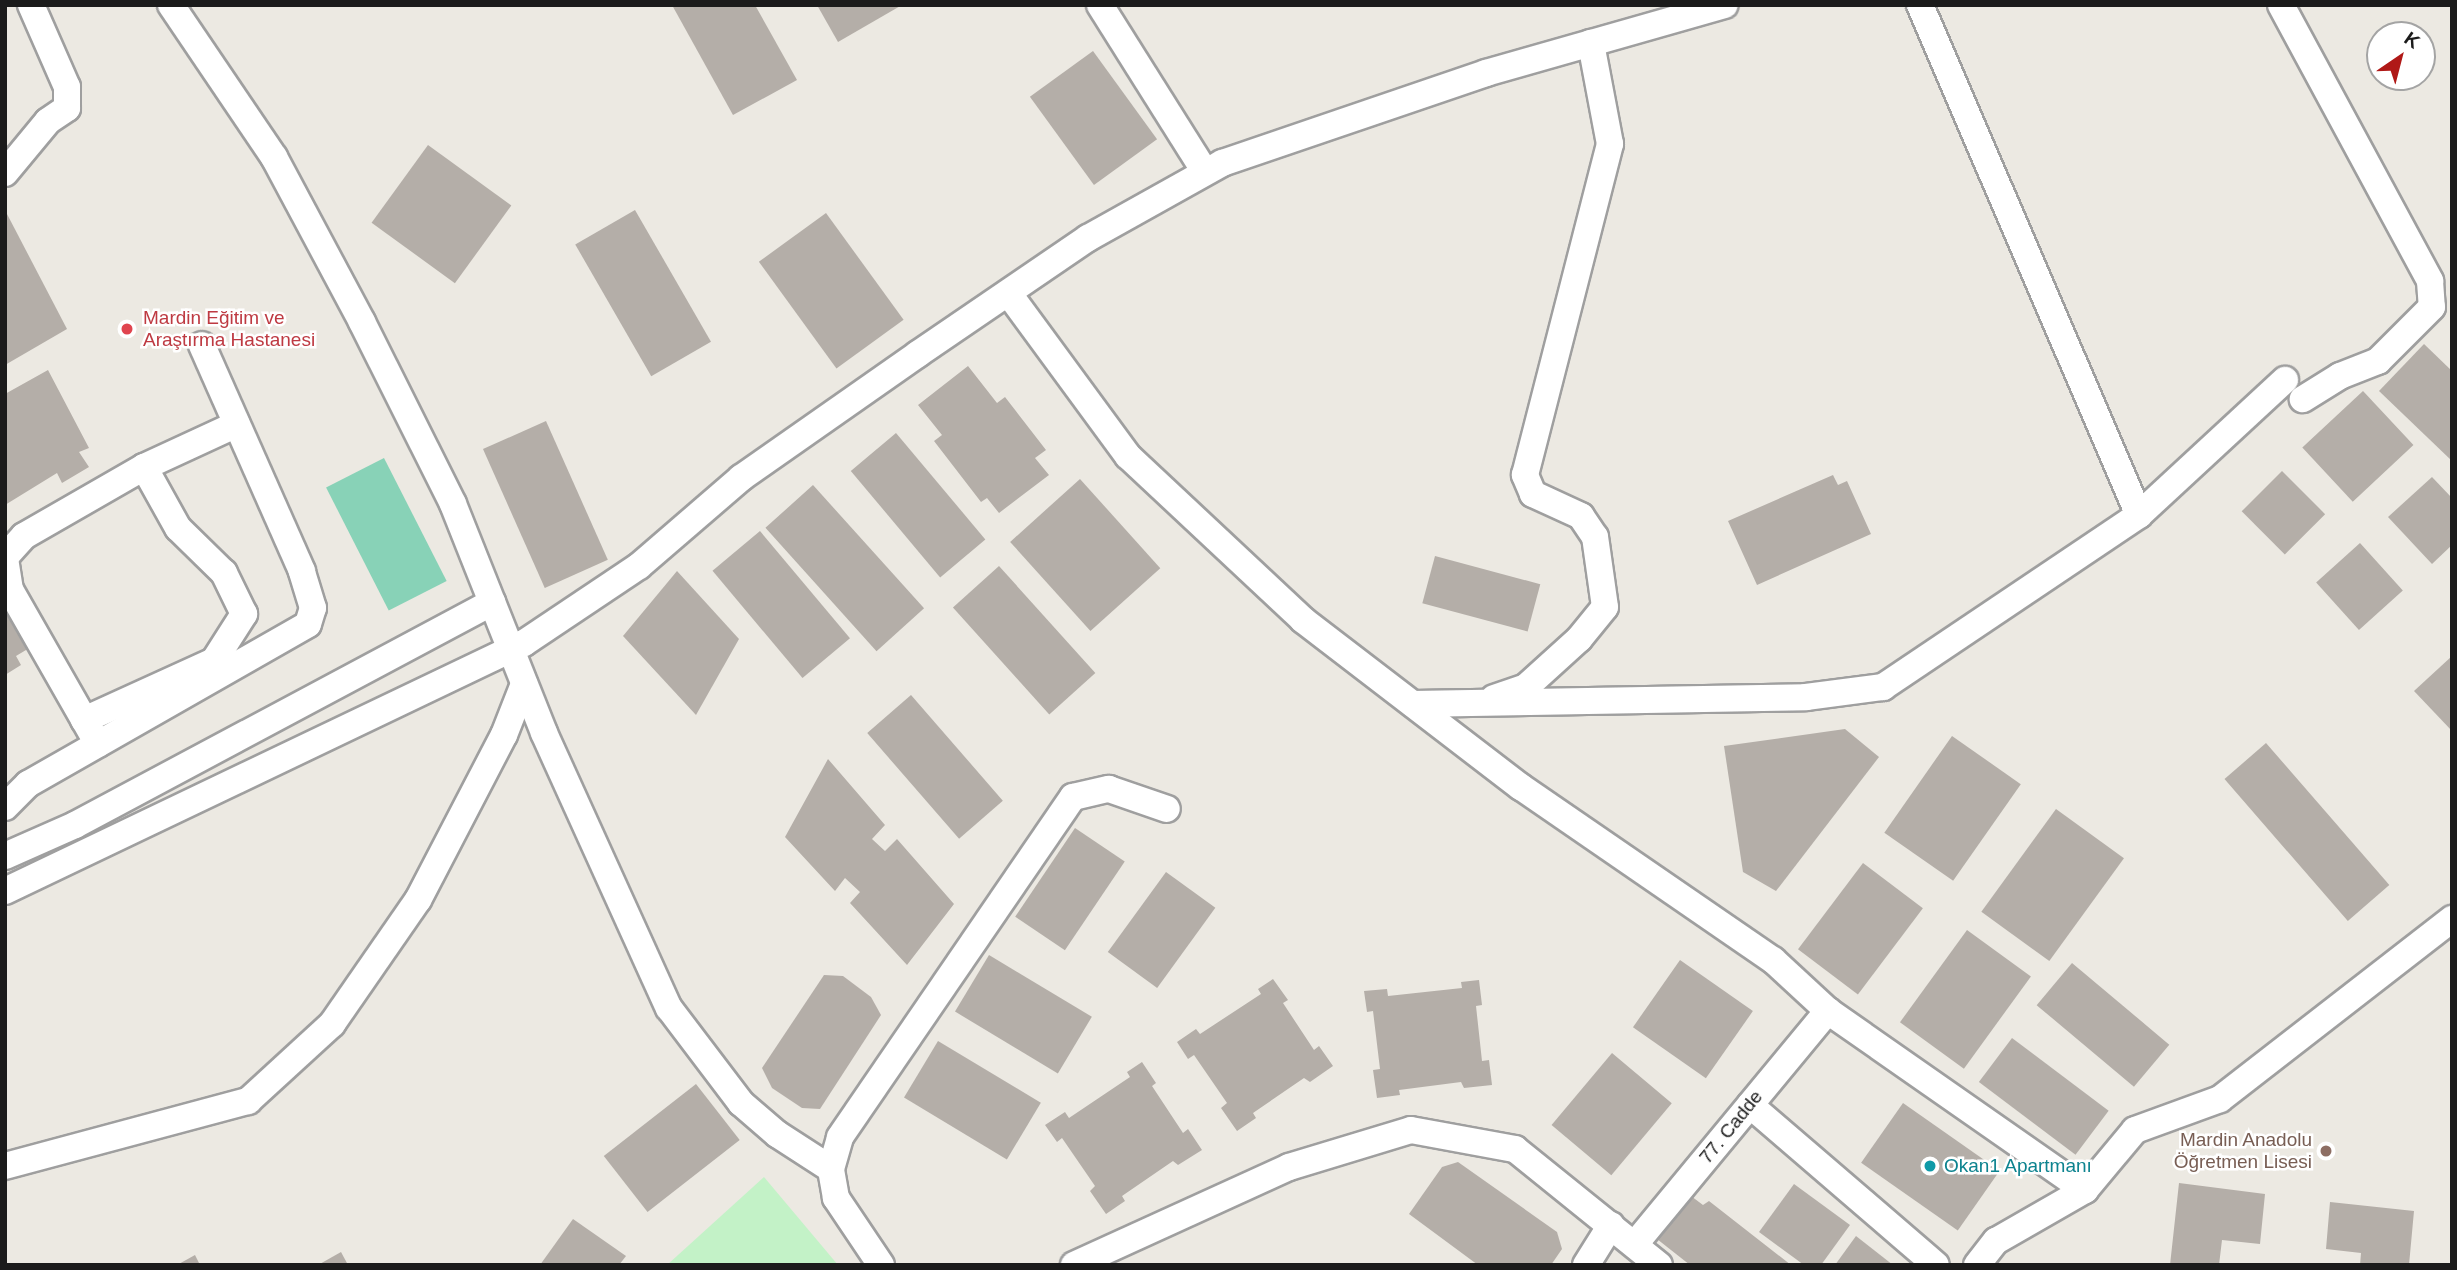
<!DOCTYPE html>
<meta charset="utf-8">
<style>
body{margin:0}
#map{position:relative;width:2457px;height:1270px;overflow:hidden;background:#ece9e2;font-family:Arial,sans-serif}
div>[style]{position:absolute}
.park>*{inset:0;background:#c3f2c7}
.pitch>*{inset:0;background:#88d2b7;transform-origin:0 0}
.building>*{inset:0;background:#b4aea8;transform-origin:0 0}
.roads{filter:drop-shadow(2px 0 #9f9f9f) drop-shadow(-2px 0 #9f9f9f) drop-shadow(0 2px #9f9f9f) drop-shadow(0 -2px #9f9f9f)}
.minor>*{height:26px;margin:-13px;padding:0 13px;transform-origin:13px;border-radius:13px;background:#fff}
.dots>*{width:19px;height:19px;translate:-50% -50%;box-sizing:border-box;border:4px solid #fff;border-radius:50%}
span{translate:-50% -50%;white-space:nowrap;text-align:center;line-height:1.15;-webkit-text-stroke:5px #fff;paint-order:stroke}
.health-label{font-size:19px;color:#be3a42}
.left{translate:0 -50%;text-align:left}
.street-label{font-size:19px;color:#1b1b1b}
.education-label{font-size:19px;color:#785e54}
.right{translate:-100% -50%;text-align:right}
.culture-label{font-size:19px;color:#0d838f}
.frame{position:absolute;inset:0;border:7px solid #1b1b1b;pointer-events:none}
.north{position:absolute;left:2366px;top:21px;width:70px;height:70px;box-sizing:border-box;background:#fff;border:2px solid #a4a4a4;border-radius:50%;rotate:35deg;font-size:19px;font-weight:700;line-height:28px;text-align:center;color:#1b1b1b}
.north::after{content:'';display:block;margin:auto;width:24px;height:32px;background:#b01917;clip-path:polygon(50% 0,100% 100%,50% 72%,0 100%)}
</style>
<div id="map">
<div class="park">
<i style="clip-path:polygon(764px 1177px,838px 1265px,667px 1265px)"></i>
</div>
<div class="pitch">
<i style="left:384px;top:458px;width:138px;height:65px;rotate:63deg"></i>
</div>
<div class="building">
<i style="clip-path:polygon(672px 5px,755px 5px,797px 80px,733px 115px)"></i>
<i style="clip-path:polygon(817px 5px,902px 5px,838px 42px)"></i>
<i style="left:1093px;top:51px;width:109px;height:78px;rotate:54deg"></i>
<i style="left:428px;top:145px;width:103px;height:96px;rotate:36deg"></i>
<i style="left:635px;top:210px;width:152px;height:69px;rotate:60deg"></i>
<i style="left:826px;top:213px;width:132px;height:83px;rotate:54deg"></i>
<i style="clip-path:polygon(7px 214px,67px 329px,5px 365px,5px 216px)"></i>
<i style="clip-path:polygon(2424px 344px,2452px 371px,2452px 461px,2379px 391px)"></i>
<i style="clip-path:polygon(968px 366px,997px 403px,1005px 397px,1046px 450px,1035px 458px,1049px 475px,999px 513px,987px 498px,981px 502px,934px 441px,942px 435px,918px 405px)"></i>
<i style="clip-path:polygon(48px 370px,89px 448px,79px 452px,89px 467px,62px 483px,57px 473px,5px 505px,5px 394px)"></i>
<i style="left:2363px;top:391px;width:74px;height:83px;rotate:47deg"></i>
<i style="left:546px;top:421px;width:152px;height:69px;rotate:66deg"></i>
<i style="left:896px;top:433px;width:139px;height:59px;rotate:50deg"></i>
<i style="left:2282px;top:471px;width:61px;height:57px;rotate:45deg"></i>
<i style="clip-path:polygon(1833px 475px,1838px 485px,1847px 481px,1871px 534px,1757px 585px,1728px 521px)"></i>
<i style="clip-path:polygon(2432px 477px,2452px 498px,2452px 545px,2432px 564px,2388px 517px)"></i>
<i style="left:1080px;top:479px;width:120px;height:94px;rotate:48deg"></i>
<i style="left:813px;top:485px;width:166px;height:64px;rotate:48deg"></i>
<i style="left:760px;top:531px;width:140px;height:62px;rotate:50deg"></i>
<i style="left:2360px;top:543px;width:64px;height:59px;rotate:48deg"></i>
<i style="left:1435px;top:556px;width:109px;height:49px;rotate:15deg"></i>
<i style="left:999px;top:566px;width:144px;height:62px;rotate:48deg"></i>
<i style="clip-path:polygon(677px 571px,739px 639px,696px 715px,623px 636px)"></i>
<i style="clip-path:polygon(5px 606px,36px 644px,16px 656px,21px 665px,5px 675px)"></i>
<i style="clip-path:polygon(2452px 656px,2452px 731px,2414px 691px)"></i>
<i style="left:911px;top:695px;width:140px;height:58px;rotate:49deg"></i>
<i style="clip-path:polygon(1845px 729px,1879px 757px,1776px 891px,1743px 872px,1724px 746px)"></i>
<i style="left:1952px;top:736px;width:84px;height:118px;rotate:35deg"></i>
<i style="left:2266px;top:743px;width:188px;height:55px;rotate:49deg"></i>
<i style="clip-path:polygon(828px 759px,885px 825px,872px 839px,885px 851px,897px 839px,954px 904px,907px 965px,850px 903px,860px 892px,845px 878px,835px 891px,785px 837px)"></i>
<i style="left:2056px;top:809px;width:84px;height:127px;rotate:36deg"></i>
<i style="left:1075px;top:828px;width:60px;height:107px;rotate:34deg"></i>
<i style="left:1863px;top:863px;width:75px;height:108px;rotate:37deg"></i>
<i style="left:1166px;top:872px;width:61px;height:99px;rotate:36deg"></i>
<i style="left:1967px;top:930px;width:79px;height:114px;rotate:36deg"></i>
<i style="left:989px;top:955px;width:120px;height:66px;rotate:31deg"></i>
<i style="left:1680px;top:960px;width:89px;height:82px;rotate:35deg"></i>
<i style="left:2072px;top:963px;width:127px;height:55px;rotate:40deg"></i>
<i style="clip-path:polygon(824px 975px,843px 976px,871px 997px,881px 1015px,820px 1109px,802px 1108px,772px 1088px,762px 1068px)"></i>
<i style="clip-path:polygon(1273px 979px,1288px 1000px,1283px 1003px,1314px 1050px,1319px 1046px,1333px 1066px,1310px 1082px,1304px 1078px,1253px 1113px,1256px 1118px,1237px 1131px,1221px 1108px,1227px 1103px,1194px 1055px,1188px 1059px,1177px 1042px,1196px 1029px,1200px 1034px,1261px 994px,1258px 989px)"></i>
<i style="clip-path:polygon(1479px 980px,1482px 1005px,1476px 1006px,1482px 1061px,1489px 1060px,1492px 1085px,1464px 1088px,1461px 1082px,1399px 1090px,1400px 1095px,1377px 1098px,1373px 1070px,1380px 1069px,1373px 1011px,1367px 1012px,1364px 991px,1387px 989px,1388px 996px,1462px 988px,1461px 982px)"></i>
<i style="left:2012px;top:1038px;width:121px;height:55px;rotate:37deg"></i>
<i style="left:938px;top:1041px;width:120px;height:66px;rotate:31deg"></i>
<i style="left:1612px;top:1053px;width:78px;height:94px;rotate:40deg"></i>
<i style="clip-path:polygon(1142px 1062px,1156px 1083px,1152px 1086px,1183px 1133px,1188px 1129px,1202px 1150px,1178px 1165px,1173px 1161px,1122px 1196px,1125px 1201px,1106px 1214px,1090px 1191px,1095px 1186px,1062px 1138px,1057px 1142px,1045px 1125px,1065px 1112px,1069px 1118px,1130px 1077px,1127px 1072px)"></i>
<i style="left:696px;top:1084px;width:71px;height:117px;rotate:52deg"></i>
<i style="left:1903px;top:1103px;width:118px;height:73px;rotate:35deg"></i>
<i style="clip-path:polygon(1458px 1162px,1557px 1232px,1562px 1249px,1551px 1265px,1478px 1265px,1409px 1214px,1442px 1167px)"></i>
<i style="clip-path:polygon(2179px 1183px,2265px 1194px,2260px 1244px,2222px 1240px,2219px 1265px,2170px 1265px)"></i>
<i style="clip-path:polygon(1794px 1184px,1850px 1225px,1821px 1265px,1804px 1265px,1759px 1232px)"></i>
<i style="clip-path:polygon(1691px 1196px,1703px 1205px,1709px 1201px,1791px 1265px,1690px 1265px,1657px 1239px)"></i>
<i style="clip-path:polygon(2330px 1202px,2414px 1211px,2409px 1265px,2360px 1265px,2361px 1253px,2326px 1249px)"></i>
<i style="clip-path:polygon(573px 1219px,626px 1256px,619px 1265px,540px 1265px)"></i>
<i style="clip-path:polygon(1856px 1236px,1893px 1265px,1835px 1265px)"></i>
<i style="clip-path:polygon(341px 1252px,348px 1265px,318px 1265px)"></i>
<i style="clip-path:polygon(195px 1255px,200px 1265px,177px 1265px)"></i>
</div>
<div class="roads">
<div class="minor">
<i style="left:171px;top:5px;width:184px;rotate:55.9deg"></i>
<i style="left:274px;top:157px;width:187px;rotate:61.9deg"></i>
<i style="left:362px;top:322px;width:203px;rotate:63.4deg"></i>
<i style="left:453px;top:504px;width:246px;rotate:68.3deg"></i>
<i style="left:544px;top:733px;width:302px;rotate:65.6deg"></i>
<i style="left:669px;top:1008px;width:119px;rotate:52.8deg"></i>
<i style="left:741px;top:1103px;width:48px;rotate:40.7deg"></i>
<i style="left:777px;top:1134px;width:64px;rotate:32.9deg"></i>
<i style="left:1100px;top:5px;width:197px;rotate:57.8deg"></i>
<i style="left:1920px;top:5px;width:555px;rotate:66.76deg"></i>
<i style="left:2281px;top:5px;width:314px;rotate:61.6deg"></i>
<i style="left:2430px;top:281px;width:26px;rotate:86deg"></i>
<i style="left:2432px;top:307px;width:76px;rotate:135deg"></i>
<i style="left:2378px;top:361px;width:41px;rotate:158.5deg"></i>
<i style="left:2340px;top:376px;width:44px;rotate:148.1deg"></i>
<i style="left:5px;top:173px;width:67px;rotate:-50.4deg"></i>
<i style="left:48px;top:121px;width:23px;rotate:-34deg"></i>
<i style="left:67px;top:108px;width:21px;rotate:-90deg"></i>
<i style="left:67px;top:87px;width:90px;rotate:-113.7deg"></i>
<i style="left:1009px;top:294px;width:201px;rotate:53.7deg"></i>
<i style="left:1128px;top:456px;width:240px;rotate:43.1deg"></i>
<i style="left:1303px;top:620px;width:275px;rotate:37.5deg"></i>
<i style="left:1521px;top:787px;width:306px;rotate:34.5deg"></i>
<i style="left:1773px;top:960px;width:75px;rotate:42.8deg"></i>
<i style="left:1828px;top:1011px;width:313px;rotate:34.9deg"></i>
<i style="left:1494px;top:698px;width:34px;rotate:-19deg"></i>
<i style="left:1526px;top:687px;width:72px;rotate:-42.2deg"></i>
<i style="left:1579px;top:639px;width:41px;rotate:-50.9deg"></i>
<i style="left:1605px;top:607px;width:71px;rotate:-98.1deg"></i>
<i style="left:1595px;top:537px;width:25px;rotate:-124deg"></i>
<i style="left:1581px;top:516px;width:53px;rotate:-155.4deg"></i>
<i style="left:1533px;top:494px;width:21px;rotate:-113deg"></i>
<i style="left:1525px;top:475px;width:342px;rotate:-75.6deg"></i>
<i style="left:1610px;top:144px;width:103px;rotate:-100.7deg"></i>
<i style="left:1413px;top:704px;width:393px;rotate:-1deg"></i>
<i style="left:1806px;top:697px;width:78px;rotate:-7.4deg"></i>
<i style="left:1883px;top:687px;width:308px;rotate:-33.9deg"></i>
<i style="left:2139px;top:515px;width:199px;rotate:-42.8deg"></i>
<i style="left:84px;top:720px;width:143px;rotate:-24.4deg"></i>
<i style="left:214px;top:661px;width:56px;rotate:-57.4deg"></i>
<i style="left:244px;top:614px;width:46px;rotate:-116deg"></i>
<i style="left:224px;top:573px;width:64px;rotate:-135.6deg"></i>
<i style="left:178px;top:528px;width:70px;rotate:-119.1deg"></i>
<i style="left:98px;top:744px;width:177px;rotate:-119.7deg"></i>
<i style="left:10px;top:590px;width:33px;rotate:-99deg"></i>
<i style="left:5px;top:557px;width:28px;rotate:-48deg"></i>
<i style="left:24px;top:536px;width:138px;rotate:-29.9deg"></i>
<i style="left:144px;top:467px;width:102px;rotate:-24.8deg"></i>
<i style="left:5px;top:807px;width:33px;rotate:-45deg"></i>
<i style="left:28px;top:784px;width:322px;rotate:-29.7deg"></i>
<i style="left:308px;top:624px;width:17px;rotate:-73deg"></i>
<i style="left:313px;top:608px;width:39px;rotate:-107deg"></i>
<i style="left:302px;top:571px;width:247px;rotate:-113.9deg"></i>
<i style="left:5px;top:856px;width:77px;rotate:-23.9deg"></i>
<i style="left:75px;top:825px;width:473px;rotate:-28.1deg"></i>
<i style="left:5px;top:891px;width:575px;rotate:-25.54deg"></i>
<i style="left:524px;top:643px;width:138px;rotate:-33.8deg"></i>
<i style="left:639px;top:566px;width:135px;rotate:-40.8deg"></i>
<i style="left:741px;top:478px;width:216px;rotate:-35deg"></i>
<i style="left:918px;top:354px;width:206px;rotate:-34.3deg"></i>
<i style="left:1088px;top:238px;width:154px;rotate:-29.2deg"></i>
<i style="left:1222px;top:163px;width:279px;rotate:-18.8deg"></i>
<i style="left:1486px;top:73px;width:248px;rotate:-15.9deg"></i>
<i style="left:1750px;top:1105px;width:245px;rotate:40.7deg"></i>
<i style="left:5px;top:1166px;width:252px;rotate:-15deg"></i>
<i style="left:248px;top:1101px;width:114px;rotate:-42.5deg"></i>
<i style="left:332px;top:1024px;width:151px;rotate:-55.3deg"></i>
<i style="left:418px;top:900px;width:186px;rotate:-62.5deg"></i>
<i style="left:504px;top:735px;width:55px;rotate:-68.6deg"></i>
<i style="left:1635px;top:1244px;width:303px;rotate:-50.4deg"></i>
<i style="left:881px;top:1265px;width:81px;rotate:-123.9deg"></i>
<i style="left:836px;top:1198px;width:29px;rotate:-100deg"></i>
<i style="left:831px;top:1169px;width:33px;rotate:-74deg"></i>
<i style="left:840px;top:1137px;width:412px;rotate:-55.6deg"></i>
<i style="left:1073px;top:797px;width:37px;rotate:-13deg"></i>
<i style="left:1109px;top:789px;width:61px;rotate:19deg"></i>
<i style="left:1074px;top:1265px;width:236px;rotate:-24.5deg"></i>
<i style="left:1289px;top:1167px;width:127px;rotate:-16.9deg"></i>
<i style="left:1411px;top:1130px;width:106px;rotate:10.4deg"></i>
<i style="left:1515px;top:1149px;width:185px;rotate:38.9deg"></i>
<i style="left:1586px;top:1265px;width:47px;rotate:-58deg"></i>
<i style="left:1977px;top:1265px;width:31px;rotate:-52deg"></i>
<i style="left:1996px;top:1241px;width:103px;rotate:-29.8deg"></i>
<i style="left:2085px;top:1190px;width:78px;rotate:-50.2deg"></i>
<i style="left:2135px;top:1130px;width:90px;rotate:-20deg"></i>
<i style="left:2220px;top:1099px;width:294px;rotate:-37.8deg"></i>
</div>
</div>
<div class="dots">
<i style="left:127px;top:329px;background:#e0444e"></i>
<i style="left:2326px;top:1151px;background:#8d6e63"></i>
<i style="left:1930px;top:1166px;background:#0f9aa8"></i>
</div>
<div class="health-label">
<span class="left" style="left:143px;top:329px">Mardin Eğitim ve<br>Araştırma Hastanesi</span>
</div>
<div class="street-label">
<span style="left:1731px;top:1127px;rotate:-51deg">77. Cadde</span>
</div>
<div class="education-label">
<span class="right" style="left:2312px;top:1151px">Mardin Anadolu<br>Öğretmen Lisesi</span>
</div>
<div class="culture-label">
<span class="left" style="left:1944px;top:1166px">Okan1 Apartmanı</span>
</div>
<div class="frame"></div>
<div class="north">K</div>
</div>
